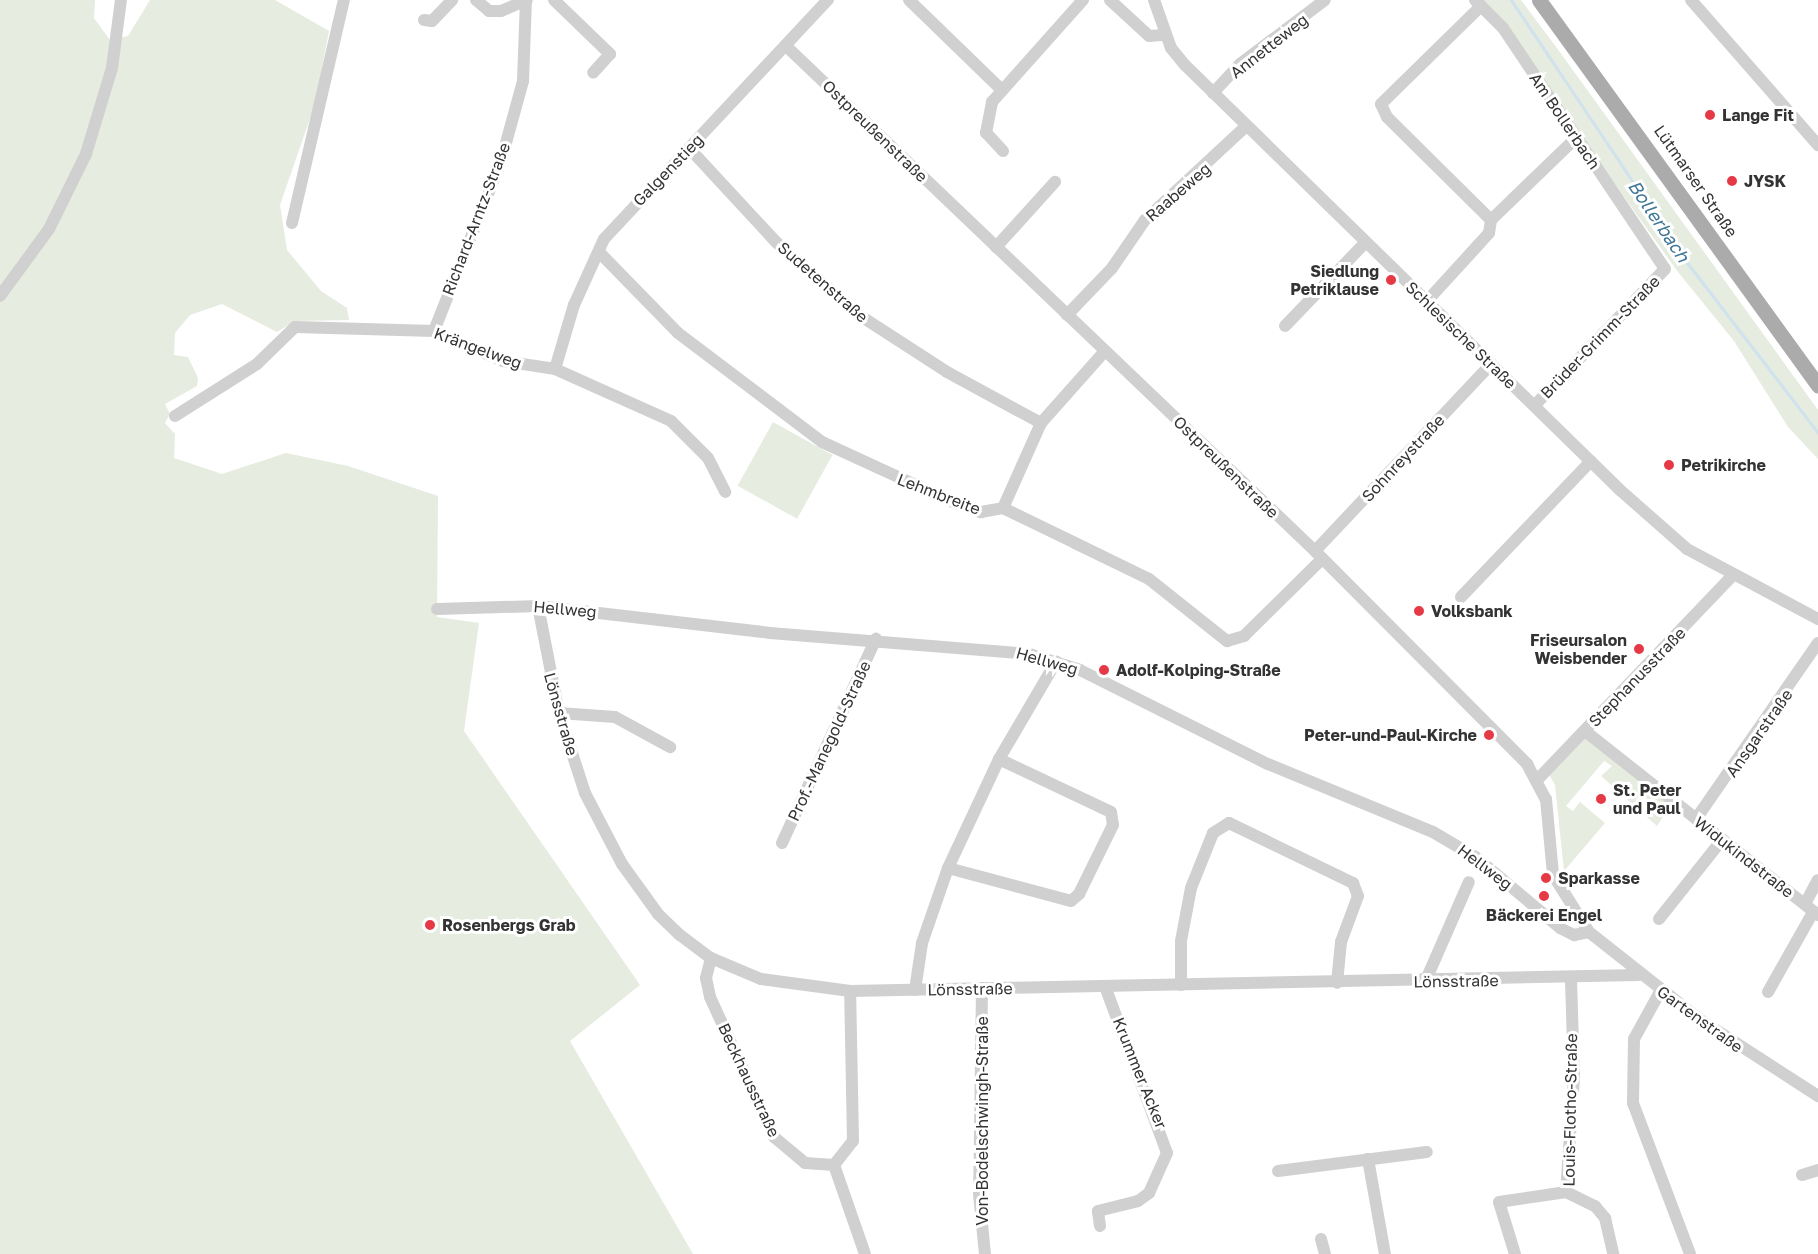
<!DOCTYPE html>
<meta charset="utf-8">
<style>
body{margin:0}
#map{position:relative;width:1818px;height:1254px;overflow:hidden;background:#fff;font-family:"Golos Text",sans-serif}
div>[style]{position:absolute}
.green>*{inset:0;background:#e6ecdf;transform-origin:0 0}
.stream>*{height:3px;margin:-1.5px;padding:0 1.5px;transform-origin:1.5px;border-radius:1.5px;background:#cfe2ee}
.minor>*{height:12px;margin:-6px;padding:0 6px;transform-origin:6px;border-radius:6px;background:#d0d0d0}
.major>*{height:15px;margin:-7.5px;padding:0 7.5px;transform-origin:7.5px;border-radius:7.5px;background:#ababab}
.dots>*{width:16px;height:16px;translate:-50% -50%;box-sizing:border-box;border:3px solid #fff;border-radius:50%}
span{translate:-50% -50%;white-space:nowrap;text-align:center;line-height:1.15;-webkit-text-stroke:6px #fff;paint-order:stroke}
.street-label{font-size:16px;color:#333}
.poi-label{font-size:16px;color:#333;font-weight:700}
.left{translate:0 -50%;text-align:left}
.right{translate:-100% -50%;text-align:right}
.water-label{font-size:18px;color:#3f7597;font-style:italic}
</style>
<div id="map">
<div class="green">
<i style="clip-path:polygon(0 0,95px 0,94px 18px,110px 40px,128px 36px,150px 0,275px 0,329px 31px,315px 104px,280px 205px,287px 250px,321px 291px,347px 308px,349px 320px,295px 321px,277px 332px,222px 304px,190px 315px,175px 333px,174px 355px,188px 357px,198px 378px,197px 386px,165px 404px,170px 414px,165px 423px,175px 434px,174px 458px,222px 474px,286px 453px,348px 466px,438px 496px,437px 617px,479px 623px,464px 731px,640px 985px,570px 1041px,693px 1254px,0 1254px)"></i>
<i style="clip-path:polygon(1483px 0,1521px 0,1562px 55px,1818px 410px,1818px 459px,1788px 427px,1734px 341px,1678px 272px)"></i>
<i style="left:773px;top:422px;width:68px;height:73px;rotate:29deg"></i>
<i style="clip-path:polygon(1585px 736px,1671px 805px,1657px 826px,1601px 776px,1612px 766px,1604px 761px,1566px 806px,1573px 811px,1580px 802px,1605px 823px,1564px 871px,1555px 785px,1548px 773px)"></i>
</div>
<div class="stream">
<i style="left:1511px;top:0;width:318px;rotate:56.2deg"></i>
<i style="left:1688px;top:264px;width:213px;rotate:52.4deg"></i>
</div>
<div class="minor">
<i style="left:476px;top:0;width:17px;rotate:40deg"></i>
<i style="left:489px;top:11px;width:12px"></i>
<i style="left:501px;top:11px;width:28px;rotate:-23deg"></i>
<i style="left:554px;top:0;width:78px;rotate:44deg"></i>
<i style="left:610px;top:54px;width:25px;rotate:132deg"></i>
<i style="left:909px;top:0;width:128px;rotate:44.1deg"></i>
<i style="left:1110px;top:0;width:53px;rotate:42.7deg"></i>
<i style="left:1149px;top:36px;width:16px;rotate:-4deg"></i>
<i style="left:1154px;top:0;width:51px;rotate:70.5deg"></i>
<i style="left:1171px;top:48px;width:22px;rotate:51deg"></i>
<i style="left:1185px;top:65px;width:608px;rotate:44.33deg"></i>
<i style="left:1620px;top:490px;width:89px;rotate:41.4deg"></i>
<i style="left:1687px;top:549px;width:149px;rotate:28.1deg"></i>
<i style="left:1475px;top:0;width:40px;rotate:45deg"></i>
<i style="left:1503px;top:28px;width:290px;rotate:56.1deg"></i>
<i style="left:1665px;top:269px;width:188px;rotate:133.7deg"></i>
<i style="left:1691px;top:0;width:193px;rotate:48.8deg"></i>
<i style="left:424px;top:20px;width:8px;rotate:7deg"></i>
<i style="left:432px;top:21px;width:29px;rotate:-46deg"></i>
<i style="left:786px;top:46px;width:731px;rotate:43.67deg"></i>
<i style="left:1315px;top:551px;width:301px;rotate:45.1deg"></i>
<i style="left:1527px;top:764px;width:40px;rotate:62deg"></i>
<i style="left:1546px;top:799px;width:76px;rotate:84.7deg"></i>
<i style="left:1553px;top:875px;width:67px;rotate:57.7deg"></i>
<i style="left:1589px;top:932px;width:140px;rotate:38.3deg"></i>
<i style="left:1699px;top:1019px;width:142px;rotate:32.9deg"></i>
<i style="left:1213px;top:93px;width:40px;rotate:-47deg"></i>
<i style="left:1240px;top:64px;width:106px;rotate:-37deg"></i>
<i style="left:689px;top:148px;width:129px;rotate:47.2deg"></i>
<i style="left:777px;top:243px;width:109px;rotate:41.3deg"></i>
<i style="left:859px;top:315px;width:105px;rotate:32.9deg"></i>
<i style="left:947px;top:372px;width:107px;rotate:28.5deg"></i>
<i style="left:1003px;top:151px;width:25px;rotate:-133deg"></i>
<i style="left:986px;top:133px;width:32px;rotate:-79deg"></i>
<i style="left:992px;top:102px;width:137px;rotate:-48.3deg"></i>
<i style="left:1491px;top:220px;width:117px;rotate:-44deg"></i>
<i style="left:292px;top:223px;width:229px;rotate:-76.9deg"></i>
<i style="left:996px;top:247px;width:88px;rotate:-47.8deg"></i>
<i style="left:599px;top:252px;width:113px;rotate:45.7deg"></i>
<i style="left:678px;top:333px;width:181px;rotate:37.1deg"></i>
<i style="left:822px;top:442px;width:141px;rotate:24.7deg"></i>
<i style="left:950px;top:501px;width:33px;rotate:20deg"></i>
<i style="left:981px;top:512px;width:22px;rotate:-10deg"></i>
<i style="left:1003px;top:508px;width:80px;rotate:25.9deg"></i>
<i style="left:1075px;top:543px;width:82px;rotate:25.9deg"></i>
<i style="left:1149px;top:579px;width:100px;rotate:38.5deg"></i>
<i style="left:1227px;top:641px;width:18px;rotate:-16deg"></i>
<i style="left:1244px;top:636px;width:110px;rotate:-44.6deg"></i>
<i style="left:0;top:296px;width:83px;rotate:-53.8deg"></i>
<i style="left:49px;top:229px;width:84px;rotate:-63.7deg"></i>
<i style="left:86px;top:154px;width:90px;rotate:-73.2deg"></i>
<i style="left:112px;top:68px;width:69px;rotate:-82.5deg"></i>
<i style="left:1427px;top:301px;width:92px;rotate:-47.6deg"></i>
<i style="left:1489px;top:233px;width:13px;rotate:-81deg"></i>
<i style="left:1491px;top:220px;width:146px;rotate:-135.3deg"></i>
<i style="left:1387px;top:117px;width:14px;rotate:-115deg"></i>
<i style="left:1381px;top:104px;width:140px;rotate:-44.4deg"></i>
<i style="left:1067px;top:315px;width:65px;rotate:-46.2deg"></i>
<i style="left:1112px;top:268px;width:58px;rotate:-55.5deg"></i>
<i style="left:1145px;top:220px;width:138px;rotate:-42.9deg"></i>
<i style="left:1285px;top:326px;width:114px;rotate:-46.1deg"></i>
<i style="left:434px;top:331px;width:183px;rotate:-68.5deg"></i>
<i style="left:501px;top:161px;width:83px;rotate:-74.6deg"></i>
<i style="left:523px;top:81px;width:81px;rotate:-87.9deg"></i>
<i style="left:555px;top:369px;width:67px;rotate:-73.5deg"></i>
<i style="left:574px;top:305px;width:72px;rotate:-65.6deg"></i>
<i style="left:604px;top:239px;width:328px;rotate:-46.9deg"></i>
<i style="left:175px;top:416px;width:97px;rotate:-32.4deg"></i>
<i style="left:257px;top:364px;width:53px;rotate:-44.2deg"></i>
<i style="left:295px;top:327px;width:139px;rotate:1.6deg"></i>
<i style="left:434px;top:331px;width:75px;rotate:23.5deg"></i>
<i style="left:503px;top:361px;width:53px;rotate:8.7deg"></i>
<i style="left:555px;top:369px;width:127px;rotate:24.1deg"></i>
<i style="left:671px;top:421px;width:52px;rotate:45deg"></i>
<i style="left:708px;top:458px;width:38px;rotate:63deg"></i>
<i style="left:1003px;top:508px;width:93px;rotate:-65.9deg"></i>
<i style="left:1041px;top:423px;width:96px;rotate:-48.4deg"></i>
<i style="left:1315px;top:551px;width:257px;rotate:-46.7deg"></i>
<i style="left:1461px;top:597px;width:188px;rotate:-46.3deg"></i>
<i style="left:538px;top:606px;width:109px;rotate:78.9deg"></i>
<i style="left:559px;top:713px;width:84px;rotate:72deg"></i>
<i style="left:585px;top:793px;width:80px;rotate:62.5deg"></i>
<i style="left:622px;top:864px;width:62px;rotate:54.2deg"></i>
<i style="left:658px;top:914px;width:30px;rotate:44deg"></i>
<i style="left:680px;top:935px;width:39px;rotate:37deg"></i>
<i style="left:711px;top:958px;width:54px;rotate:22.8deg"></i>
<i style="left:761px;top:979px;width:90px;rotate:7.7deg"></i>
<i style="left:850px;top:991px;width:789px;rotate:-1.16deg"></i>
<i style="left:437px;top:609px;width:101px;rotate:-1.7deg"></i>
<i style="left:538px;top:606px;width:234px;rotate:6.6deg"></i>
<i style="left:770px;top:633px;width:260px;rotate:4.6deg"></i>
<i style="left:1029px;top:654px;width:53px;rotate:17.4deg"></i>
<i style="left:1080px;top:670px;width:210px;rotate:26.6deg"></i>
<i style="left:1268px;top:764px;width:178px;rotate:22.4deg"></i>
<i style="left:1433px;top:832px;width:51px;rotate:30.6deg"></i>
<i style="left:1477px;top:858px;width:109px;rotate:40.1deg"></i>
<i style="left:1560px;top:928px;width:16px;rotate:27deg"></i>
<i style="left:1574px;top:935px;width:15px;rotate:-11deg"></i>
<i style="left:559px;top:713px;width:56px;rotate:4.1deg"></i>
<i style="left:615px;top:717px;width:63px;rotate:28.6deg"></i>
<i style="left:1585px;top:731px;width:297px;rotate:38.3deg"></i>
<i style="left:1539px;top:778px;width:281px;rotate:-46.3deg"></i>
<i style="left:1696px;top:819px;width:214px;rotate:-55.3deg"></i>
<i style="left:782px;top:843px;width:225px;rotate:-65.3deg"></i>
<i style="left:948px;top:868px;width:127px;rotate:15deg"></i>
<i style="left:1071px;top:901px;width:11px;rotate:-41deg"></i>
<i style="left:1079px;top:894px;width:77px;rotate:-63.8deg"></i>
<i style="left:1113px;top:825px;width:13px;rotate:-99deg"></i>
<i style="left:1111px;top:812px;width:124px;rotate:-154.7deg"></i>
<i style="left:1805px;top:904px;width:27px;rotate:-62deg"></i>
<i style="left:1659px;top:919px;width:100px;rotate:-51.5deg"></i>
<i style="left:711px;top:958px;width:21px;rotate:104deg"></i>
<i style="left:706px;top:978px;width:19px;rotate:78deg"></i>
<i style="left:710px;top:997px;width:154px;rotate:65.4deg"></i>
<i style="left:774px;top:1137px;width:40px;rotate:40deg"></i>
<i style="left:805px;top:1163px;width:29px;rotate:4deg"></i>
<i style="left:834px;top:1165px;width:31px;rotate:-52deg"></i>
<i style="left:853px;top:1141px;width:150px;rotate:-91.1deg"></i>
<i style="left:1571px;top:980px;width:98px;rotate:88.2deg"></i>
<i style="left:1574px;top:1078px;width:114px;rotate:94deg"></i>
<i style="left:1566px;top:1192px;width:32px;rotate:26deg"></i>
<i style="left:1595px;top:1206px;width:16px;rotate:50deg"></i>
<i style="left:1605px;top:1218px;width:37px;rotate:77deg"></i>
<i style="left:1425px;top:982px;width:109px;rotate:-66.3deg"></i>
<i style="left:1181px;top:985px;width:44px;rotate:-90deg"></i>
<i style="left:1181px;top:941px;width:54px;rotate:-79.3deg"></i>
<i style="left:1191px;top:888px;width:59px;rotate:-68.2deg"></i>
<i style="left:1213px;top:833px;width:19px;rotate:-32deg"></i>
<i style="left:1229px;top:823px;width:138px;rotate:25.8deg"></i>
<i style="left:1353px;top:883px;width:14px;rotate:69deg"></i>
<i style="left:1358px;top:896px;width:49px;rotate:110.3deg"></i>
<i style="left:1341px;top:942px;width:41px;rotate:95.6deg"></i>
<i style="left:982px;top:988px;width:206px;rotate:90.8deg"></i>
<i style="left:979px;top:1194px;width:60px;rotate:84.3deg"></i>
<i style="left:915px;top:990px;width:48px;rotate:-81.5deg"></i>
<i style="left:922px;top:943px;width:79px;rotate:-70.9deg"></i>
<i style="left:948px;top:868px;width:120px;rotate:-64.9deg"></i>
<i style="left:999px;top:759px;width:113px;rotate:-59.6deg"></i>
<i style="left:1661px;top:990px;width:56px;rotate:118.9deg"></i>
<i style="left:1634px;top:1039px;width:64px;rotate:90.9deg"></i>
<i style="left:1633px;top:1103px;width:161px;rotate:69.3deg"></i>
<i style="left:1768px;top:992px;width:92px;rotate:-60.6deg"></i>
<i style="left:1368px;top:1159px;width:97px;rotate:79.9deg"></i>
<i style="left:834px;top:1165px;width:94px;rotate:70.8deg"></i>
<i style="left:1278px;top:1171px;width:150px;rotate:-7.3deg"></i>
<i style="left:1802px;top:1175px;width:17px;rotate:-17deg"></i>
<i style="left:1100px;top:1226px;width:15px;rotate:-98deg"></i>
<i style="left:1098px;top:1211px;width:41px;rotate:-14deg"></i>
<i style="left:1138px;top:1201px;width:14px;rotate:-36deg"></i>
<i style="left:1149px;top:1193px;width:44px;rotate:-65.8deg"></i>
<i style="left:1167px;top:1153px;width:178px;rotate:-110.4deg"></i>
<i style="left:1321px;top:1239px;width:16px;rotate:75deg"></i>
<i style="left:1515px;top:1254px;width:54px;rotate:-107.1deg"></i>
<i style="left:1499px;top:1202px;width:68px;rotate:-8.5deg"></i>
</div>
<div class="major">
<i style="left:1539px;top:0;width:476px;rotate:54.1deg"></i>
</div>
<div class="dots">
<i style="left:1710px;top:115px;background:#e63946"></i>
<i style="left:1732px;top:181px;background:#e63946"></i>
<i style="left:1391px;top:280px;background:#e63946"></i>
<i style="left:1669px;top:465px;background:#e63946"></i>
<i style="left:1419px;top:611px;background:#e63946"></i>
<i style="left:1639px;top:649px;background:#e63946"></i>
<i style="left:1104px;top:670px;background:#e63946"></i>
<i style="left:1489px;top:735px;background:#e63946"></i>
<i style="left:1601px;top:799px;background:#e63946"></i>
<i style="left:1546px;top:878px;background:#e63946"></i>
<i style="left:1544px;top:896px;background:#e63946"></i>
<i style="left:430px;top:925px;background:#e63946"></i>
</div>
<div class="street-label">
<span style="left:1269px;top:46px;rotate:-38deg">Annetteweg</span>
<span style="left:1565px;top:121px;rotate:56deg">Am Bollerbach</span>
<span style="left:875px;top:131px;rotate:44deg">Ostpreußenstraße</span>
<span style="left:668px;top:170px;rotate:-46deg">Galgenstieg</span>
<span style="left:1696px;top:181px;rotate:55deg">Lütmarser Straße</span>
<span style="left:1178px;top:192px;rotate:-41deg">Raabeweg</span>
<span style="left:476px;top:219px;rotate:-69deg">Richard-Arntz-Straße</span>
<span style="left:823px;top:282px;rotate:41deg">Sudetenstraße</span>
<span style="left:1461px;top:335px;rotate:44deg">Schlesische Straße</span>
<span style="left:1600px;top:337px;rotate:-46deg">Brüder-Grimm-Straße</span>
<span style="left:478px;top:348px;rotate:20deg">Krängelweg</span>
<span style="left:1403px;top:458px;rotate:-47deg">Sohnreystraße</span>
<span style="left:1226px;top:467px;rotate:44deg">Ostpreußenstraße</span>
<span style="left:939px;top:494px;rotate:21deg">Lehmbreite</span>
<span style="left:565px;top:609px;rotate:5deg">Hellweg</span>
<span style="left:1047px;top:661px;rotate:16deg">Hellweg</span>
<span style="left:1637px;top:677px;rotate:-46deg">Stephanusstraße</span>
<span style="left:561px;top:714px;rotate:74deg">Lönsstraße</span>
<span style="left:1759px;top:733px;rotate:-55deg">Ansgarstraße</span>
<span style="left:829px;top:741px;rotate:-65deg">Prof.-Manegold-Straße</span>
<span style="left:1744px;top:857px;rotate:38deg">Widukindstraße</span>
<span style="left:1485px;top:867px;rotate:37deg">Hellweg</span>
<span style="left:1456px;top:981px;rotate:-1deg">Lönsstraße</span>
<span style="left:970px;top:989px;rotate:-1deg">Lönsstraße</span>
<span style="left:1700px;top:1019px;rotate:36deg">Gartenstraße</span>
<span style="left:1140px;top:1073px;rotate:68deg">Krummer Acker</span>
<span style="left:749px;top:1080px;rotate:65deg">Beckhausstraße</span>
<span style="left:1570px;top:1110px;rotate:-89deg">Louis-Flotho-Straße</span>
<span style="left:982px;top:1121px;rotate:-90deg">Von-Bodelschwingh-Straße</span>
</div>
<div class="poi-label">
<span class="left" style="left:1722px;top:115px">Lange Fit</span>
<span class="left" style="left:1744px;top:181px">JYSK</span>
<span class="right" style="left:1379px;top:280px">Siedlung<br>Petriklause</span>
<span class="left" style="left:1681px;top:465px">Petrikirche</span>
<span class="left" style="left:1431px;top:611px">Volksbank</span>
<span class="right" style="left:1627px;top:649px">Friseursalon<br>Weisbender</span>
<span class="left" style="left:1116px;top:670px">Adolf-Kolping-Straße</span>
<span class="right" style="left:1477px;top:735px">Peter-und-Paul-Kirche</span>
<span class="left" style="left:1613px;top:799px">St. Peter<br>und Paul</span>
<span class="left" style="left:1558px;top:878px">Sparkasse</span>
<span style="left:1544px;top:915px">Bäckerei Engel</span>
<span class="left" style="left:442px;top:925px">Rosenbergs Grab</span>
</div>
<div class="water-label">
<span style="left:1659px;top:221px;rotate:56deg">Bollerbach</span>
</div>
</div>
